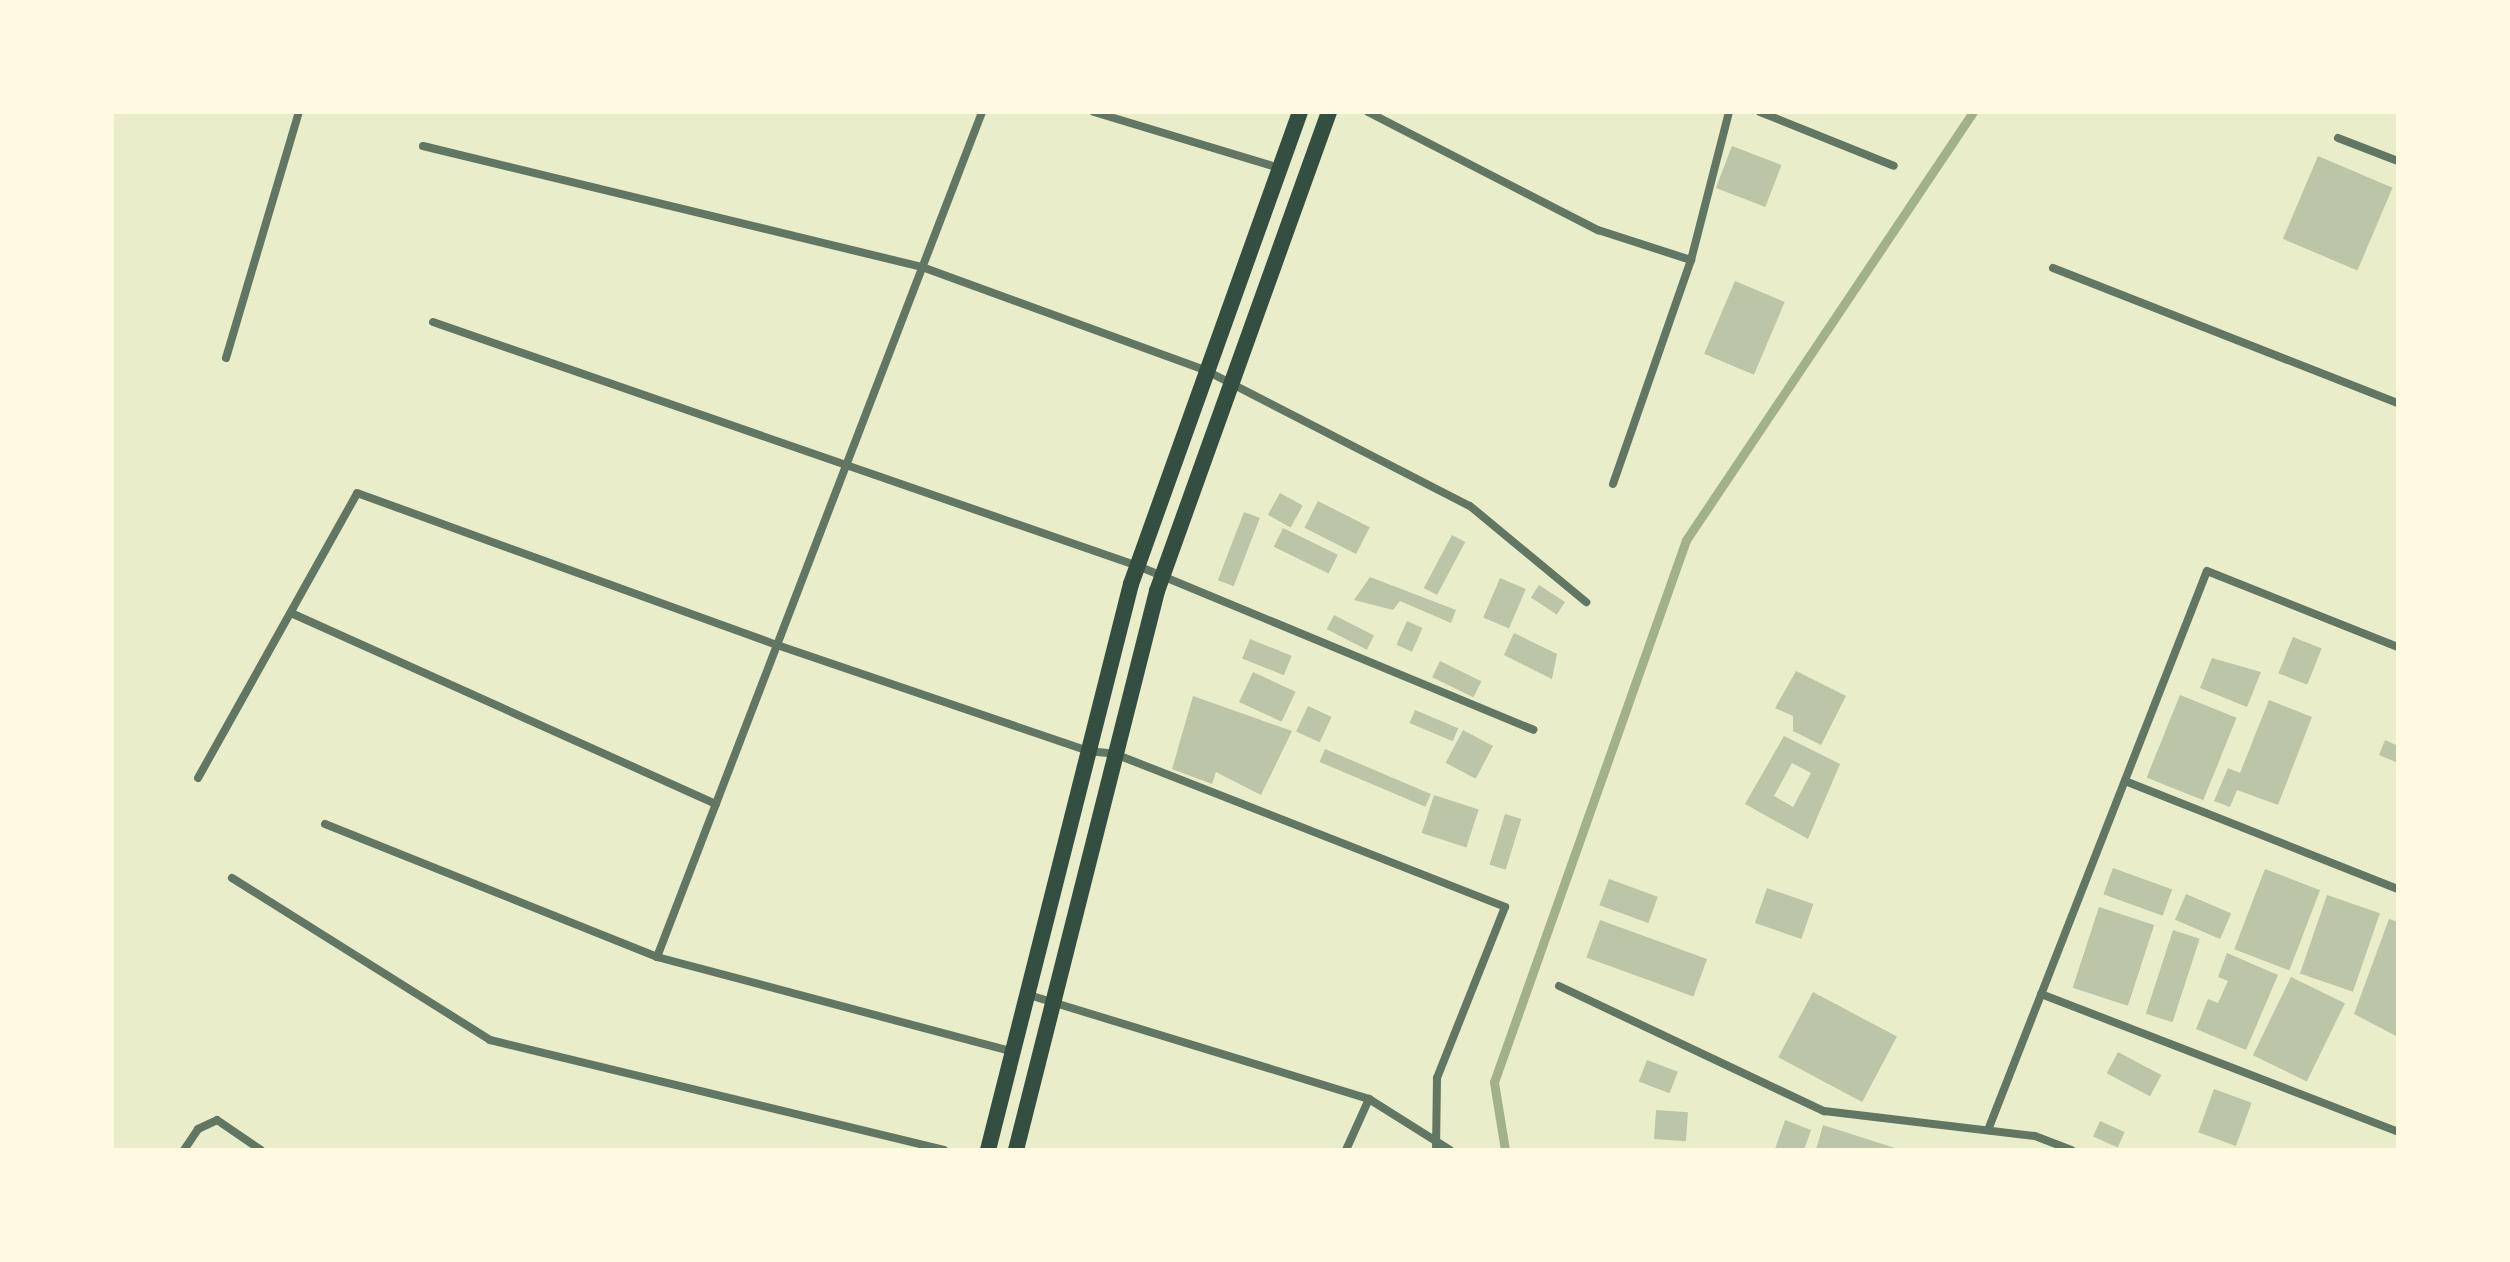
<!DOCTYPE html>
<style>
body{margin:0}
#map{position:relative;width:2510px;height:1262px;overflow:hidden;background:#e9edc9;font-family:Poppins,sans-serif}
div>[style]{position:absolute}
.stream>*{height:9px;margin:-4.5px;padding:0 4.5px;transform-origin:4.5px;border-radius:4.5px;background:#a3b18a}
.building>*{inset:0;background:#bcc5a7;transform-origin:0 0}
.minor>*{height:8px;margin:-4px;padding:0 4px;transform-origin:4px;border-radius:4px;background:#617663}
.secondary>*{height:16px;margin:-8px;padding:0 8px;transform-origin:8px;border-radius:8px;background:#344e41}
span{translate:-50% -50%;white-space:nowrap;text-align:center;line-height:1.15;-webkit-text-stroke:8px #fefae0;paint-order:stroke}
.frame{position:absolute;inset:0;border:114px solid #fefae0;pointer-events:none}
</style>
<div id="map">
<div class="stream">
<i style="left:1505px;top:1150px;width:69px;rotate:-99.2deg"></i>
<i style="left:1494px;top:1082px;width:575px;rotate:-70.49deg"></i>
<i style="left:1686px;top:540px;width:515px;rotate:-56.16deg"></i>
</div>
<div class="building">
<i style="left:1732px;top:146px;width:53px;height:45px;rotate:21deg"></i>
<i style="left:2318px;top:156px;width:81px;height:90px;rotate:23deg"></i>
<i style="left:1735px;top:281px;width:54px;height:79px;rotate:23deg"></i>
<i style="left:1280px;top:493px;width:26px;height:25px;rotate:29deg"></i>
<i style="left:1318px;top:501px;width:58px;height:30px;rotate:27deg"></i>
<i style="left:1244px;top:512px;width:17px;height:73px;rotate:21deg"></i>
<i style="left:1283px;top:528px;width:61px;height:21px;rotate:26deg"></i>
<i style="left:1452px;top:535px;width:15px;height:60px;rotate:28deg"></i>
<i style="clip-path:polygon(1370px 577px,1456px 610px,1451px 623px,1400px 601px,1393px 610px,1354px 600px)"></i>
<i style="left:1500px;top:578px;width:28px;height:43px;rotate:23deg"></i>
<i style="left:1539px;top:585px;width:31px;height:15px;rotate:33deg"></i>
<i style="left:1334px;top:615px;width:45px;height:16px;rotate:27deg"></i>
<i style="left:1407px;top:621px;width:17px;height:26px;rotate:24deg"></i>
<i style="clip-path:polygon(1514px 633px,1557px 654px,1552px 679px,1504px 655px)"></i>
<i style="left:2293px;top:637px;width:31px;height:39px;rotate:22deg"></i>
<i style="left:1250px;top:639px;width:45px;height:21px;rotate:22deg"></i>
<i style="clip-path:polygon(2212px 658px,2261px 672px,2247px 707px,2200px 688px)"></i>
<i style="left:1440px;top:661px;width:46px;height:18px;rotate:26deg"></i>
<i style="clip-path:polygon(1796px 671px,1846px 696px,1821px 745px,1793px 731px,1793px 716px,1775px 708px)"></i>
<i style="left:1253px;top:672px;width:47px;height:33px;rotate:25deg"></i>
<i style="left:2180px;top:695px;width:61px;height:89px;rotate:22deg"></i>
<i style="clip-path:polygon(1193px 696px,1292px 731px,1261px 795px,1216px 772px,1212px 784px,1172px 769px)"></i>
<i style="clip-path:polygon(2269px 700px,2312px 717px,2278px 805px,2237px 790px,2230px 807px,2214px 801px,2228px 768px,2240px 773px)"></i>
<i style="left:1308px;top:706px;width:26px;height:28px;rotate:25deg"></i>
<i style="left:1415px;top:710px;width:47px;height:14px;rotate:23deg"></i>
<i style="left:1463px;top:730px;width:34px;height:37px;rotate:28deg"></i>
<i style="clip-path:polygon(evenodd,1784px 736px,1840px 764px,1808px 839px,1745px 804px,1784px 736px,1792px 763px,1811px 773px,1793px 807px,1774px 796px,1792px 763px)"></i>
<i style="clip-path:polygon(2385px 740px,2398px 746px,2398px 763px,2379px 755px)"></i>
<i style="left:1325px;top:749px;width:115px;height:14px;rotate:23deg"></i>
<i style="left:1434px;top:795px;width:47px;height:40px;rotate:18deg"></i>
<i style="left:1505px;top:814px;width:17px;height:53px;rotate:17deg"></i>
<i style="left:2113px;top:868px;width:63px;height:28px;rotate:20deg"></i>
<i style="left:2265px;top:869px;width:59px;height:86px;rotate:21deg"></i>
<i style="left:1609px;top:879px;width:52px;height:28px;rotate:20deg"></i>
<i style="left:1767px;top:888px;width:49px;height:37px;rotate:19deg"></i>
<i style="left:2186px;top:894px;width:49px;height:28px;rotate:23deg"></i>
<i style="left:2327px;top:895px;width:56px;height:83px;rotate:19deg"></i>
<i style="left:2099px;top:907px;width:58px;height:85px;rotate:18deg"></i>
<i style="clip-path:polygon(2389px 919px,2398px 922px,2398px 1037px,2354px 1014px)"></i>
<i style="left:1600px;top:920px;width:114px;height:40px;rotate:20deg"></i>
<i style="left:2173px;top:930px;width:28px;height:88px;rotate:18deg"></i>
<i style="clip-path:polygon(2227px 953px,2278px 975px,2246px 1050px,2196px 1029px,2208px 999px,2218px 1003px,2228px 981px,2218px 977px)"></i>
<i style="left:2291px;top:977px;width:60px;height:87px;rotate:26deg"></i>
<i style="left:1813px;top:992px;width:95px;height:74px;rotate:28deg"></i>
<i style="left:2118px;top:1052px;width:49px;height:24px;rotate:28deg"></i>
<i style="left:1647px;top:1060px;width:33px;height:23px;rotate:21deg"></i>
<i style="left:2214px;top:1089px;width:40px;height:46px;rotate:20deg"></i>
<i style="left:1656px;top:1110px;width:32px;height:29px;rotate:4deg"></i>
<i style="clip-path:polygon(1785px 1120px,1811px 1130px,1804px 1150px,1775px 1149px)"></i>
<i style="left:2100px;top:1121px;width:27px;height:17px;rotate:24deg"></i>
<i style="clip-path:polygon(1823px 1125px,1898px 1149px,1898px 1150px,1816px 1150px)"></i>
</div>
<div class="minor">
<i style="left:1094px;top:112px;width:194px;rotate:16.8deg"></i>
<i style="left:1368px;top:112px;width:259px;rotate:27.2deg"></i>
<i style="left:1598px;top:230px;width:98px;rotate:17.9deg"></i>
<i style="left:1760px;top:112px;width:144px;rotate:21.9deg"></i>
<i style="left:2338px;top:138px;width:64px;rotate:21deg"></i>
<i style="left:423px;top:146px;width:513px;rotate:13.63deg"></i>
<i style="left:922px;top:267px;width:301px;rotate:20deg"></i>
<i style="left:1205px;top:370px;width:298px;rotate:27.2deg"></i>
<i style="left:1470px;top:506px;width:151px;rotate:39.6deg"></i>
<i style="left:2053px;top:268px;width:370px;rotate:21.4deg"></i>
<i style="left:433px;top:322px;width:746px;rotate:19.09deg"></i>
<i style="left:1138px;top:566px;width:428px;rotate:22.5deg"></i>
<i style="left:226px;top:358px;width:257px;rotate:-73.5deg"></i>
<i style="left:1613px;top:484px;width:237px;rotate:-70.8deg"></i>
<i style="left:1691px;top:260px;width:153px;rotate:-75.6deg"></i>
<i style="left:291px;top:613px;width:466px;rotate:24.2deg"></i>
<i style="left:198px;top:778px;width:326px;rotate:-60.8deg"></i>
<i style="left:357px;top:493px;width:447px;rotate:19.9deg"></i>
<i style="left:777px;top:645px;width:329px;rotate:18.8deg"></i>
<i style="left:1088px;top:751px;width:27px;rotate:6deg"></i>
<i style="left:1115px;top:754px;width:419px;rotate:21.4deg"></i>
<i style="left:1505px;top:907px;width:184px;rotate:111.7deg"></i>
<i style="left:1437px;top:1078px;width:72px;rotate:90.8deg"></i>
<i style="left:2125px;top:781px;width:294px;rotate:21.6deg"></i>
<i style="left:325px;top:824px;width:358px;rotate:21.8deg"></i>
<i style="left:657px;top:957px;width:369px;rotate:14.9deg"></i>
<i style="left:232px;top:878px;width:305px;rotate:32.1deg"></i>
<i style="left:490px;top:1040px;width:467px;rotate:13.6deg"></i>
<i style="left:657px;top:957px;width:905px;rotate:-68.96deg"></i>
<i style="left:1559px;top:986px;width:293px;rotate:25.3deg"></i>
<i style="left:1824px;top:1111px;width:212px;rotate:6.8deg"></i>
<i style="left:2035px;top:1136px;width:39px;rotate:21deg"></i>
<i style="left:2041px;top:994px;width:383px;rotate:21.1deg"></i>
<i style="left:1029px;top:995px;width:356px;rotate:17deg"></i>
<i style="left:1369px;top:1099px;width:96px;rotate:32.2deg"></i>
<i style="left:1988px;top:1130px;width:600px;rotate:-68.61deg"></i>
<i style="left:2207px;top:571px;width:206px;rotate:21.7deg"></i>
<i style="left:184px;top:1150px;width:25px;rotate:-56deg"></i>
<i style="left:198px;top:1129px;width:21px;rotate:-25deg"></i>
<i style="left:217px;top:1120px;width:53px;rotate:34.3deg"></i>
<i style="left:1346px;top:1150px;width:56px;rotate:-65.7deg"></i>
</div>
<div class="secondary">
<i style="left:988px;top:1150px;width:584px;rotate:-75.82deg"></i>
<i style="left:1131px;top:584px;width:501px;rotate:-70.3deg"></i>
<i style="left:1016px;top:1150px;width:577px;rotate:-75.84deg"></i>
<i style="left:1157px;top:591px;width:509px;rotate:-70.25deg"></i>
</div>
<div class="frame"></div>
</div>
